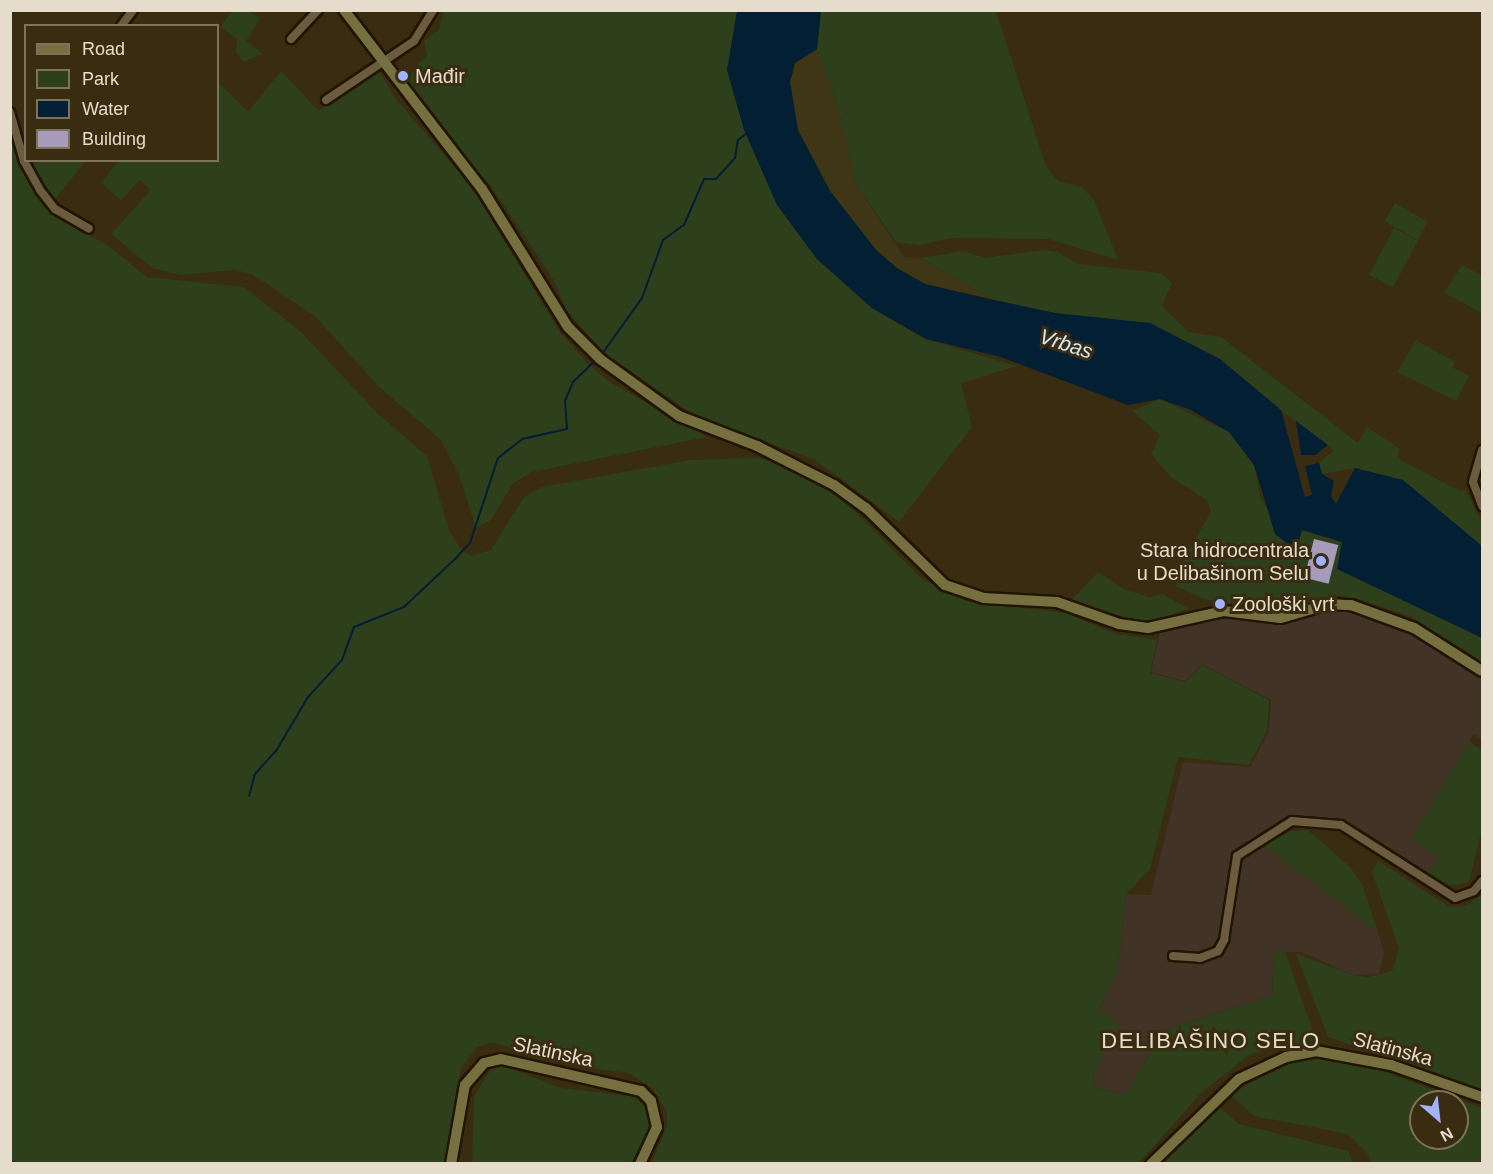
<!DOCTYPE html>
<meta charset="utf-8">
<style>
body{margin:0}
#map{position:relative;width:1493px;height:1174px;overflow:hidden;background:#3a2c10;font-family:Helvetica,sans-serif}
div>[style]{position:absolute}
.industrial>*{inset:0;background:#413326}
.green>*{inset:0;background:#2e3f1b;transform-origin:0 0}
.sand>*{inset:0;background:#3e3615}
.water>*{inset:0;background:#021f34}
.stream>*{height:2px;margin:-1px;padding:0 1px;transform-origin:1px;border-radius:1px;background:#021f34}
.building>*{inset:0;background:#a69bba;transform-origin:0 0}
.roads{filter:drop-shadow(2px 0 #211400) drop-shadow(-2px 0 #211400) drop-shadow(0 2px #211400) drop-shadow(0 -2px #211400)}
.street>*{height:8px;margin:-4px;padding:0 4px;transform-origin:4px;border-radius:4px;background:#6b5b3f}
.secondary>*{height:10px;margin:-5px;padding:0 5px;transform-origin:5px;border-radius:5px;background:#767041}
.dots>*{width:16px;height:16px;translate:-50% -50%;box-sizing:border-box;border:3px solid #3a2c10;border-radius:50%}
span{translate:-50% -50%;white-space:nowrap;text-align:center;line-height:1.15;-webkit-text-stroke:6px #3a2c10;paint-order:stroke}
.poi-label{font-size:20px;color:#e5dccc}
.left{translate:0 -50%;text-align:left}
.right{translate:-100% -50%;text-align:right}
.street-label{font-size:20px;color:#e5dccc}
.water-label{font-size:21px;color:#cfe8fc;font-style:italic}
.quarter-label{font-size:22px;color:#e5dccc;letter-spacing:1.5px}
.frame{position:absolute;inset:0;border:12px solid #e5dccc;pointer-events:none}
.legend{position:absolute;left:24px;top:24px;width:195px;height:138px;box-sizing:border-box;background:#3a2c10;border:2px solid #7e725b;margin:0;padding:8px 10px;list-style:none;font-size:18px;color:#e5dccc}
.legend li{display:flex;align-items:center;gap:12px;height:30px}
.legend b{width:30px;border:2px solid #7e725b}
.north{position:absolute;left:1409px;top:1090px;width:60px;height:60px;box-sizing:border-box;background:#3a2c10;border:2px solid #7e725b;border-radius:50%;rotate:152deg;font-size:16px;font-weight:700;line-height:24px;text-align:center;color:#e5dccc}
.north::after{content:'';display:block;margin:auto;width:21px;height:27px;background:#a0b3fd;clip-path:polygon(50% 0,100% 100%,50% 72%,0 100%)}
</style>
<div id="map">
<div class="industrial">
<i style="clip-path:polygon(1329px 604px,1414px 628px,1482px 673px,1482px 739px,1474px 734px,1469px 742px,1439px 859px,1422px 881px,1341px 825px,1294px 821px,1257px 839px,1378px 932px,1384px 953px,1379px 974px,1353px 975px,1302px 952px,1274px 952px,1272px 996px,1165px 1029px,1125px 1094px,1097px 1088px,1092px 1075px,1119px 1023px,1099px 1010px,1118px 968px,1126px 894px,1151px 895px,1183px 762px,1250px 767px,1269px 732px,1271px 700px,1202px 664px,1185px 681px,1151px 672px,1161px 627px,1207px 612px,1268px 621px)"></i>
</div>
<div class="green">
<i style="clip-path:polygon(233px 10px,247px 11px,260px 18px,246px 41px,263px 54px,243px 62px,236px 52px,237px 39px,220px 27px)"></i>
<i style="clip-path:polygon(444px 11px,737px 11px,777px 205px,817px 259px,872px 308px,925px 339px,1017px 366px,961px 383px,972px 427px,899px 522px,814px 459px,699px 418px,606px 355px,567px 311px,553px 279px,491px 186px,407px 91px,407px 78px,427px 55px,424px 41px,439px 30px)"></i>
<i style="clip-path:polygon(821px 11px,996px 11px,1046px 167px,1058px 181px,1082px 187px,1094px 200px,1118px 260px,1048px 239px,951px 238px,920px 245px,896px 242px,856px 184px,837px 104px,817px 49px)"></i>
<i style="clip-path:polygon(281px 71px,319px 111px,342px 91px,380px 72px,395px 98px,471px 186px,559px 331px,585px 361px,610px 382px,707px 437px,532px 472px,513px 483px,491px 520px,476px 528px,459px 475px,441px 440px,378px 386px,316px 317px,252px 274px,234px 270px,181px 275px,152px 268px,111px 234px,151px 190px,140px 180px,121px 200px,101px 183px,118px 161px,218px 160px,219px 83px,248px 112px)"></i>
<i style="clip-path:polygon(10px 128px,29px 184px,57px 218px,107px 245px,147px 277px,244px 287px,301px 332px,377px 413px,427px 456px,449px 530px,461px 550px,471px 556px,491px 550px,524px 497px,542px 487px,690px 460px,757px 458px,799px 468px,833px 490px,921px 578px,945px 592px,970px 602px,1066px 613px,1113px 633px,1157px 640px,1150px 673px,1185px 682px,1202px 665px,1269px 700px,1267px 730px,1249px 765px,1178px 757px,1150px 869px,1126px 894px,1118px 968px,1099px 1010px,1119px 1023px,1092px 1076px,1097px 1088px,1125px 1094px,1165px 1029px,1272px 996px,1274px 952px,1285px 952px,1316px 1040px,1250px 1054px,1201px 1093px,1139px 1163px,652px 1163px,667px 1125px,667px 1112px,652px 1088px,629px 1073px,566px 1065px,492px 1042px,477px 1047px,461px 1068px,446px 1163px,11px 1163px)"></i>
<i style="clip-path:polygon(29px 161px,86px 161px,54px 200px,35px 179px)"></i>
<i style="left:1395px;top:203px;width:38px;height:21px;rotate:30deg"></i>
<i style="left:1394px;top:228px;width:27px;height:53px;rotate:28deg"></i>
<i style="clip-path:polygon(1043px 250px,1058px 252px,1078px 264px,1161px 273px,1172px 283px,1162px 306px,1188px 332px,1221px 337px,1358px 443px,1367px 427px,1400px 449px,1397px 458px,1460px 491px,1465px 490px,1482px 522px,1482px 546px,1451px 522px,1355px 468px,1322px 474px,1319px 463px,1334px 450px,1271px 403px,1055px 313px,994px 300px,920px 258px,964px 251px,985px 258px)"></i>
<i style="clip-path:polygon(1462px 265px,1482px 276px,1482px 313px,1444px 293px)"></i>
<i style="clip-path:polygon(1416px 340px,1455px 362px,1452px 367px,1469px 376px,1456px 401px,1397px 372px)"></i>
<i style="clip-path:polygon(1160px 399px,1229px 432px,1254px 465px,1261px 499px,1296px 550px,1302px 530px,1342px 542px,1482px 638px,1482px 662px,1410px 616px,1350px 597px,1333px 595px,1276px 610px,1206px 600px,1176px 586px,1183px 561px,1211px 512px,1207px 500px,1172px 478px,1151px 454px,1160px 435px,1132px 411px)"></i>
<i style="clip-path:polygon(1098px 572px,1124px 589px,1149px 597px,1163px 594px,1189px 609px,1145px 623px,1071px 601px)"></i>
<i style="clip-path:polygon(1469px 742px,1482px 750px,1482px 828px,1469px 882px,1449px 886px,1425px 877px,1439px 858px,1412px 838px)"></i>
<i style="clip-path:polygon(1308px 830px,1350px 867px,1362px 884px,1378px 932px,1263px 845px,1290px 831px)"></i>
<i style="clip-path:polygon(1378px 861px,1450px 907px,1465px 906px,1482px 895px,1482px 1092px,1328px 1037px,1296px 954px,1353px 975px,1369px 977px,1392px 971px,1399px 948px,1372px 872px)"></i>
<i style="clip-path:polygon(evenodd,1317px 1059px,1361px 1063px,1482px 1108px,1482px 1163px,1370px 1163px,1367px 1153px,1348px 1134px,1254px 1116px,1230px 1094px,1285px 1063px,1317px 1059px,1421px 1102px,1457px 1102px,1457px 1138px,1421px 1138px,1421px 1102px)"></i>
<i style="clip-path:polygon(505px 1066px,561px 1088px,638px 1097px,646px 1103px,652px 1126px,643px 1148px,630px 1163px,472px 1164px,474px 1096px,491px 1069px)"></i>
<i style="clip-path:polygon(1216px 1104px,1239px 1124px,1348px 1151px,1353px 1163px,1162px 1164px)"></i>
</div>
<div class="sand">
<i style="clip-path:polygon(817px 49px,837px 104px,856px 184px,904px 257px,920px 258px,994px 300px,925px 284px,897px 268px,876px 250px,830px 191px,798px 130px,790px 82px,795px 63px)"></i>
</div>
<div class="water">
<i style="clip-path:polygon(737px 11px,821px 11px,817px 49px,795px 63px,790px 82px,798px 130px,830px 191px,876px 250px,897px 268px,925px 284px,994px 300px,1055px 313px,1150px 323px,1220px 359px,1281px 410px,1305px 497px,1312px 495px,1305px 466px,1319px 463px,1322px 474px,1334px 481px,1331px 496px,1336px 504px,1355px 468px,1403px 480px,1482px 546px,1482px 638px,1337px 569px,1342px 542px,1302px 530px,1296px 550px,1275px 534px,1254px 465px,1229px 432px,1191px 410px,1160px 399px,1128px 405px,1001px 357px,926px 339px,872px 308px,817px 259px,777px 205px,744px 130px,727px 70px)"></i>
<i style="clip-path:polygon(1296px 421px,1328px 445px,1315px 455px,1301px 455px)"></i>
</div>
<div class="stream">
<i style="left:602px;top:354px;width:69px;rotate:-54.5deg"></i>
<i style="left:642px;top:298px;width:62px;rotate:-70.1deg"></i>
<i style="left:663px;top:240px;width:26px;rotate:-36deg"></i>
<i style="left:684px;top:225px;width:50px;rotate:-66.5deg"></i>
<i style="left:704px;top:179px;width:12px"></i>
<i style="left:716px;top:179px;width:28px;rotate:-48deg"></i>
<i style="left:735px;top:158px;width:18px;rotate:-81deg"></i>
<i style="left:738px;top:140px;width:11px;rotate:-38deg"></i>
<i style="left:249px;top:796px;width:23px;rotate:-75deg"></i>
<i style="left:255px;top:774px;width:31px;rotate:-48deg"></i>
<i style="left:276px;top:751px;width:63px;rotate:-59.3deg"></i>
<i style="left:308px;top:697px;width:50px;rotate:-47.4deg"></i>
<i style="left:342px;top:660px;width:35px;rotate:-70deg"></i>
<i style="left:354px;top:627px;width:54px;rotate:-21.8deg"></i>
<i style="left:404px;top:607px;width:70px;rotate:-43.3deg"></i>
<i style="left:455px;top:559px;width:22px;rotate:-47deg"></i>
<i style="left:470px;top:543px;width:89px;rotate:-71.8deg"></i>
<i style="left:498px;top:458px;width:31px;rotate:-38deg"></i>
<i style="left:522px;top:439px;width:46px;rotate:-12.5deg"></i>
<i style="left:567px;top:429px;width:28px;rotate:-94deg"></i>
<i style="left:565px;top:401px;width:21px;rotate:-67deg"></i>
<i style="left:573px;top:382px;width:32px;rotate:-44deg"></i>
</div>
<div class="building">
<i style="left:1314px;top:539px;width:25px;height:40px;rotate:14deg"></i>
</div>
<div class="roads">
<div class="street">
<i style="left:121px;top:26px;width:20px;rotate:-53deg"></i>
<i style="left:291px;top:39px;width:40px;rotate:-47deg"></i>
<i style="left:326px;top:100px;width:106px;rotate:-33.8deg"></i>
<i style="left:414px;top:41px;width:36px;rotate:-58deg"></i>
<i style="left:10px;top:112px;width:51px;rotate:74.1deg"></i>
<i style="left:24px;top:161px;width:33px;rotate:61deg"></i>
<i style="left:40px;top:190px;width:24px;rotate:52deg"></i>
<i style="left:55px;top:209px;width:39px;rotate:30deg"></i>
<i style="left:1482px;top:450px;width:33px;rotate:106deg"></i>
<i style="left:1473px;top:482px;width:26px;rotate:69deg"></i>
<i style="left:1173px;top:956px;width:27px;rotate:4deg"></i>
<i style="left:1200px;top:958px;width:19px;rotate:-21deg"></i>
<i style="left:1218px;top:951px;width:13px;rotate:-61deg"></i>
<i style="left:1224px;top:940px;width:85px;rotate:-81.2deg"></i>
<i style="left:1237px;top:856px;width:65px;rotate:-32.5deg"></i>
<i style="left:1292px;top:821px;width:49px;rotate:4.7deg"></i>
<i style="left:1341px;top:825px;width:135px;rotate:32.6deg"></i>
<i style="left:1455px;top:898px;width:20px;rotate:-20deg"></i>
<i style="left:1474px;top:891px;width:13px;rotate:-51deg"></i>
</div>
<div class="secondary">
<i style="left:344px;top:10px;width:226px;rotate:52.4deg"></i>
<i style="left:482px;top:189px;width:163px;rotate:58.1deg"></i>
<i style="left:568px;top:327px;width:45px;rotate:45deg"></i>
<i style="left:600px;top:359px;width:97px;rotate:35.8deg"></i>
<i style="left:679px;top:416px;width:84px;rotate:21deg"></i>
<i style="left:757px;top:446px;width:86px;rotate:26.9deg"></i>
<i style="left:834px;top:485px;width:39px;rotate:36deg"></i>
<i style="left:866px;top:508px;width:110px;rotate:44.3deg"></i>
<i style="left:945px;top:585px;width:41px;rotate:18.4deg"></i>
<i style="left:984px;top:598px;width:73px;rotate:3.1deg"></i>
<i style="left:1057px;top:602px;width:66px;rotate:19.5deg"></i>
<i style="left:1119px;top:624px;width:29px;rotate:8deg"></i>
<i style="left:1148px;top:628px;width:78px;rotate:-12.6deg"></i>
<i style="left:1224px;top:611px;width:57px;rotate:7deg"></i>
<i style="left:1281px;top:618px;width:50px;rotate:-16.3deg"></i>
<i style="left:1329px;top:604px;width:22px;rotate:3deg"></i>
<i style="left:1351px;top:605px;width:67px;rotate:20.1deg"></i>
<i style="left:1414px;top:628px;width:80px;rotate:32.3deg"></i>
<i style="left:451px;top:1164px;width:80px;rotate:-80deg"></i>
<i style="left:465px;top:1085px;width:29px;rotate:-49deg"></i>
<i style="left:484px;top:1063px;width:17px;rotate:-13deg"></i>
<i style="left:501px;top:1059px;width:144px;rotate:12.9deg"></i>
<i style="left:641px;top:1091px;width:14px;rotate:45deg"></i>
<i style="left:651px;top:1101px;width:27px;rotate:77deg"></i>
<i style="left:657px;top:1127px;width:41px;rotate:114.7deg"></i>
<i style="left:1151px;top:1164px;width:122px;rotate:-44deg"></i>
<i style="left:1239px;top:1079px;width:52px;rotate:-25.1deg"></i>
<i style="left:1286px;top:1057px;width:31px;rotate:-11deg"></i>
<i style="left:1316px;top:1051px;width:76px;rotate:10.6deg"></i>
<i style="left:1391px;top:1065px;width:96px;rotate:19.4deg"></i>
</div>
</div>
<div class="dots">
<i style="left:403px;top:76px;background:#a0b3fd"></i>
<i style="left:1321px;top:561px;background:#a0b3fd"></i>
<i style="left:1220px;top:604px;background:#a0b3fd"></i>
</div>
<div class="poi-label">
<span class="left" style="left:415px;top:76px">Mađir</span>
<span class="right" style="left:1309px;top:562px">Stara hidrocentrala<br>u Delibašinom Selu</span>
<span class="left" style="left:1232px;top:604px">Zoološki vrt</span>
</div>
<div class="street-label">
<span style="left:1393px;top:1049px;rotate:15deg">Slatinska</span>
<span style="left:553px;top:1052px;rotate:12deg">Slatinska</span>
</div>
<div class="water-label">
<span style="left:1066px;top:344px;rotate:18deg">Vrbas</span>
</div>
<div class="quarter-label">
<span style="left:1211px;top:1041px">DELIBAŠINO SELO</span>
</div>
<div class="frame"></div>
<ul class="legend">
<li><b style="height:8px;background:#767041"></b>Road</li>
<li><b style="height:16px;background:#2e3f1b"></b>Park</li>
<li><b style="height:16px;background:#021f34"></b>Water</li>
<li><b style="height:16px;background:#a69bba"></b>Building</li>
</ul>
<div class="north">N</div>
</div>
